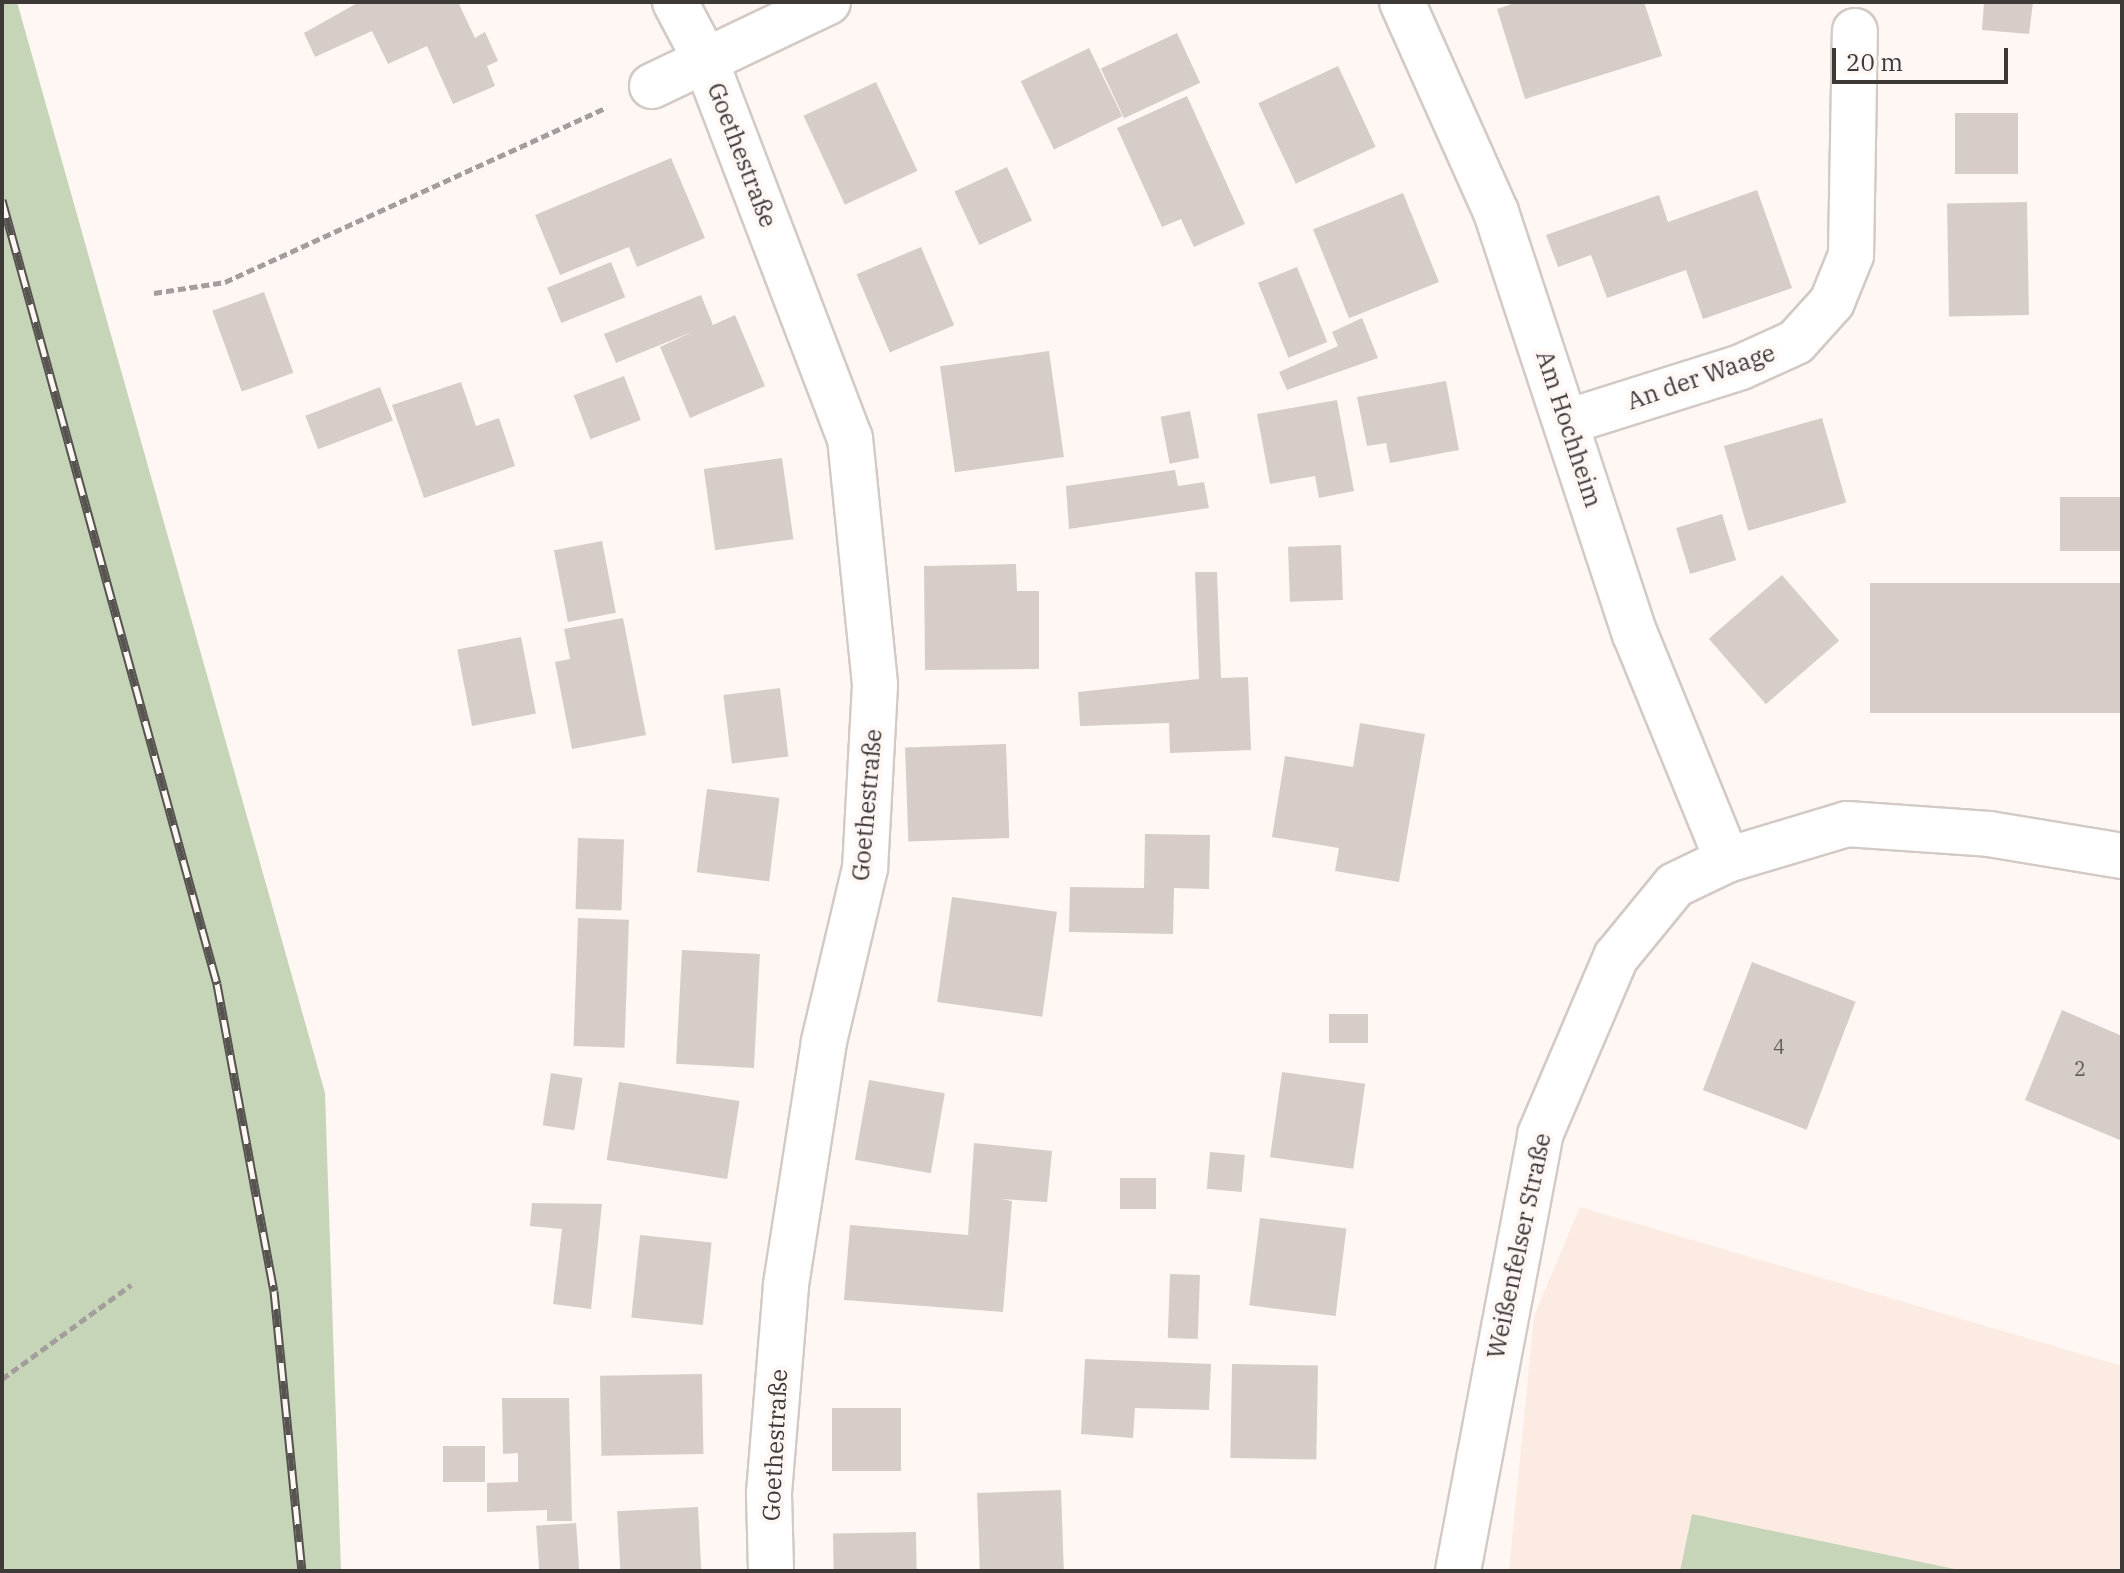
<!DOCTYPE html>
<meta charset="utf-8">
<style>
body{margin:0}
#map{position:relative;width:2124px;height:1573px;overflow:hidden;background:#fff7f3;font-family:"IBM Plex Serif",serif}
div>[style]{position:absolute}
.built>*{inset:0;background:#fcebe2}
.green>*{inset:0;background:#c6d5b7}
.building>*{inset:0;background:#d6cdc8;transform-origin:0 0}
.path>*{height:5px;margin-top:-2.5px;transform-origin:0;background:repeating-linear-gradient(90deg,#a39e9b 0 8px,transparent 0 12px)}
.roads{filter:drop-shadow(2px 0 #d3cac5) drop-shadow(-2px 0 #d3cac5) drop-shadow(0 2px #d3cac5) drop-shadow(0 -2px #d3cac5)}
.minor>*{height:44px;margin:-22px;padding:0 22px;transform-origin:22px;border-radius:22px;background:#fff}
.rail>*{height:9px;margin-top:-4.5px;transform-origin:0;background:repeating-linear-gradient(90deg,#fff7f3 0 18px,#575351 0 36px);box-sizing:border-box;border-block:2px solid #575351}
span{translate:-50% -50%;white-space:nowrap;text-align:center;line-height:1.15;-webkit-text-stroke:8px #fff7f3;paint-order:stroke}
.number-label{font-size:20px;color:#625e5b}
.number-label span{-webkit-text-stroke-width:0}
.street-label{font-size:24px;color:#3c3937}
.frame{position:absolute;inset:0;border:4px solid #3c3937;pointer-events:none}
.scale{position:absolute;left:1832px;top:48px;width:176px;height:36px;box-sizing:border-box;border:4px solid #3c3937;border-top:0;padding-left:10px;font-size:24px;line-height:28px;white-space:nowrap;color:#3c3937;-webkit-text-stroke:6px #fff7f3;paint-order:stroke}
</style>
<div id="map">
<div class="built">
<i style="clip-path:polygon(1580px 1207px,2122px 1366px,2122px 1571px,1509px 1571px,1534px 1316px)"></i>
</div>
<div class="green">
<i style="clip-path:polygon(2px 2px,17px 2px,325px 1093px,341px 1571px,2px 1571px)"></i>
<i style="clip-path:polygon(1692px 1514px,1964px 1571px,1680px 1571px)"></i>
</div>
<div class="building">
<i style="clip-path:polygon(359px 2px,458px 2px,475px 38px,485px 32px,498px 61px,487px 66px,495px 86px,453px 104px,427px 46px,388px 64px,372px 31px,315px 57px,304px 33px)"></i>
<i style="clip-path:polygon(1518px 2px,1644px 2px,1662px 56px,1525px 99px,1497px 9px)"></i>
<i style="clip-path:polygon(1984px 2px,2033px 2px,2029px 34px,1982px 30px)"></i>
<i style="left:1177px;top:33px;width:55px;height:84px;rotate:65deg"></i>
<i style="left:1089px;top:48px;width:76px;height:76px;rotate:64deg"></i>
<i style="left:1338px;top:66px;width:89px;height:88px;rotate:65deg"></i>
<i style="left:876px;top:82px;width:98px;height:80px;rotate:65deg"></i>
<i style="clip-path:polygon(1187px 96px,1245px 224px,1194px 247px,1181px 219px,1162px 227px,1117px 128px)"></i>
<i style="left:2018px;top:113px;width:61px;height:63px;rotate:90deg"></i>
<i style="clip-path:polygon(671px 158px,705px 238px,637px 267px,629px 247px,560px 275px,535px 215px)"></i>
<i style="left:1007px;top:167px;width:59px;height:58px;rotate:65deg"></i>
<i style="clip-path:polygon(1757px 190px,1792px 288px,1703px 319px,1686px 270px,1607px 298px,1591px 255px,1558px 267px,1546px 235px,1659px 195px,1668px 222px)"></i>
<i style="left:1403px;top:193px;width:96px;height:97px;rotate:68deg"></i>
<i style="left:2027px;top:202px;width:113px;height:80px;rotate:89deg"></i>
<i style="left:921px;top:247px;width:85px;height:70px;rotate:67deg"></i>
<i style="left:611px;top:262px;width:38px;height:69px;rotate:68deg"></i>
<i style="left:1297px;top:267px;width:81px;height:42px;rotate:68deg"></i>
<i style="left:264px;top:292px;width:86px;height:55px;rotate:70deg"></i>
<i style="clip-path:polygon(701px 295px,713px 325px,735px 315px,765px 386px,690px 418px,660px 347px,694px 331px,616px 363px,604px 334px)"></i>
<i style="clip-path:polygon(1362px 318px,1378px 358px,1287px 390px,1279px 372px,1338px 346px,1332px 332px)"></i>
<i style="left:1049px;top:351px;width:107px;height:110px;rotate:82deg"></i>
<i style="left:624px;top:376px;width:47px;height:54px;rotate:69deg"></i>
<i style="clip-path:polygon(1446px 381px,1459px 450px,1390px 463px,1386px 443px,1367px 446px,1357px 397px)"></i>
<i style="clip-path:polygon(461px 382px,476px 426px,499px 418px,515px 466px,424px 498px,392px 405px)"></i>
<i style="left:380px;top:387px;width:36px;height:80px;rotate:69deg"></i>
<i style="clip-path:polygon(1337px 400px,1354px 491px,1319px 498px,1315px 476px,1270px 484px,1257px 414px)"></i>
<i style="left:1190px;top:411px;width:48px;height:30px;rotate:79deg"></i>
<i style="left:1822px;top:418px;width:88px;height:102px;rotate:74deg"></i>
<i style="left:782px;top:458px;width:82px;height:79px;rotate:82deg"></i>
<i style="clip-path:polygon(1175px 470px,1178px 486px,1204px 482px,1209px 508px,1069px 529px,1066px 486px)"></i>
<i style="left:2122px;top:497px;width:54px;height:62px;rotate:90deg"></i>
<i style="left:1722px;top:514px;width:48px;height:48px;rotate:73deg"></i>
<i style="left:602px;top:541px;width:73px;height:49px;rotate:79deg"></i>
<i style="left:1341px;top:545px;width:55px;height:53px;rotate:88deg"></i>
<i style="clip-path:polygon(1016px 564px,1017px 591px,1039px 591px,1039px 669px,925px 670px,924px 566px)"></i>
<i style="clip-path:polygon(1195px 572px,1217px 572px,1221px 678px,1248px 677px,1251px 750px,1170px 753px,1169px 723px,1080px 726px,1078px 692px,1199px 679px)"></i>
<i style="left:1782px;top:575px;width:87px;height:97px;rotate:49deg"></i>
<i style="left:2122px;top:583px;width:130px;height:252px;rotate:90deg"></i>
<i style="clip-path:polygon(623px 618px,646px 735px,572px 749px,555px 662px,570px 659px,564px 629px)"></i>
<i style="left:521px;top:637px;width:78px;height:65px;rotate:79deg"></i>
<i style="left:780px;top:688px;width:69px;height:57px;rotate:83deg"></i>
<i style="clip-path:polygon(1360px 723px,1425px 734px,1399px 882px,1335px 871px,1339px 848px,1272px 837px,1285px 756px,1353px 767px)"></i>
<i style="left:1006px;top:744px;width:94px;height:101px;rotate:88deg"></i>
<i style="left:707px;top:789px;width:73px;height:84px;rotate:7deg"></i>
<i style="clip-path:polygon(1145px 834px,1210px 835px,1209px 889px,1174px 888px,1173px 934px,1069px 932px,1070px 887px,1144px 888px)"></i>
<i style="left:578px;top:838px;width:46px;height:71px;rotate:2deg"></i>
<i style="left:952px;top:897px;width:106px;height:106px;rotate:8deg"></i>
<i style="left:578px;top:918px;width:51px;height:128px;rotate:2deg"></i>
<i style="left:682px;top:950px;width:78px;height:114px;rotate:3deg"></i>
<i style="left:1752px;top:962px;width:111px;height:137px;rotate:21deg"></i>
<i style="clip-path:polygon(2062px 1010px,2122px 1036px,2122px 1141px,2025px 1100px)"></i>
<i style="left:1329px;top:1014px;width:39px;height:29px"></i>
<i style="left:1282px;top:1072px;width:84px;height:86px;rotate:8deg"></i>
<i style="left:551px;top:1073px;width:32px;height:53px;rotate:9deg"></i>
<i style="left:869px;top:1080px;width:77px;height:81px;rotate:10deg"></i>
<i style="left:619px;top:1082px;width:122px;height:79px;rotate:9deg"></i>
<i style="clip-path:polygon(974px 1143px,1052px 1151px,1047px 1202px,1001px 1199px,1012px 1201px,1003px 1312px,844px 1300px,850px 1225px,968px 1235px)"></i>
<i style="left:1210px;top:1152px;width:35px;height:37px;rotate:5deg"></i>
<i style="left:1120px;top:1178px;width:36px;height:31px"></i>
<i style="clip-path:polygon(532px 1203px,602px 1204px,591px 1309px,553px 1304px,562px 1229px,530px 1226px)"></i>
<i style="left:1260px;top:1218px;width:87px;height:88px;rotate:7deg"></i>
<i style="left:640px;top:1235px;width:72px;height:83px;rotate:6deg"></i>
<i style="left:1170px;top:1274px;width:30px;height:64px;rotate:2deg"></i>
<i style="clip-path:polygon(1085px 1359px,1211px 1364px,1209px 1410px,1135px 1408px,1133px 1438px,1081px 1434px)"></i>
<i style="left:1232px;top:1364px;width:86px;height:94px;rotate:1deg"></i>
<i style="left:702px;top:1374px;width:80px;height:102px;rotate:89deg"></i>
<i style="clip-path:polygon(502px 1398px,569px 1398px,572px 1521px,547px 1521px,547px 1510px,487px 1512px,487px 1483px,518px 1482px,518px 1453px,503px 1454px)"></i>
<i style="left:832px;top:1408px;width:69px;height:63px"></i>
<i style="left:443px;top:1446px;width:42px;height:36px"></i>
<i style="left:1061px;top:1490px;width:81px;height:84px;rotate:88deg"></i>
<i style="left:698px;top:1507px;width:64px;height:81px;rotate:87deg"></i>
<i style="left:576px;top:1523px;width:48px;height:40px;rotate:86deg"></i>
<i style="left:916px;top:1532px;width:39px;height:83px;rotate:89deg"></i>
</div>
<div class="path">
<i style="left:154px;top:293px;width:72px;rotate:-8.8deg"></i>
<i style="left:225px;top:282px;width:420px;rotate:-24.6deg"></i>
<i style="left:2px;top:1379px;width:160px;rotate:-36.1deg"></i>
</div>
<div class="roads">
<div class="minor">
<i style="left:675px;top:2px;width:64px;rotate:62.2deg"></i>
<i style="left:705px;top:59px;width:406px;rotate:69.1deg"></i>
<i style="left:850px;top:438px;width:248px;rotate:84.2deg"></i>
<i style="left:875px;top:685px;width:183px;rotate:93.1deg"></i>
<i style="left:865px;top:868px;width:179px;rotate:103.3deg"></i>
<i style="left:824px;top:1042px;width:247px;rotate:98.9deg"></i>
<i style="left:786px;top:1286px;width:209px;rotate:94.7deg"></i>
<i style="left:769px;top:1494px;width:77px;rotate:88.5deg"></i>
<i style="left:1402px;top:2px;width:230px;rotate:65.9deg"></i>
<i style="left:1496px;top:212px;width:444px;rotate:71.8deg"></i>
<i style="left:1635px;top:634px;width:244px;rotate:67.8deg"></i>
<i style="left:652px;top:86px;width:195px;rotate:-25.5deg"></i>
<i style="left:1567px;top:422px;width:182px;rotate:-17.5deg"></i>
<i style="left:1741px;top:367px;width:60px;rotate:-24.4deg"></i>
<i style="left:1796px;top:342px;width:54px;rotate:-48deg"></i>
<i style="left:1832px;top:302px;width:51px;rotate:-68deg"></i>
<i style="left:1851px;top:255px;width:224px;rotate:-89deg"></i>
<i style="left:1458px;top:1571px;width:444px;rotate:-79.3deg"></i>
<i style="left:1540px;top:1135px;width:194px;rotate:-66.9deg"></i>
<i style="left:1616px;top:957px;width:93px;rotate:-50.7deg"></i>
<i style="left:1675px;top:885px;width:58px;rotate:-25.7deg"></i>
<i style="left:1727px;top:860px;width:125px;rotate:-16.7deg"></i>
<i style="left:1847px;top:824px;width:142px;rotate:4deg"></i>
<i style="left:1989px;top:834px;width:135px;rotate:9.4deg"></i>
</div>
</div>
<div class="rail">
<i style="left:2px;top:200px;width:813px;rotate:74.66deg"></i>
<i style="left:217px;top:984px;width:312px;rotate:79.5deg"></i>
<i style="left:274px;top:1291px;width:281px;rotate:84.3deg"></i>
</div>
<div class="number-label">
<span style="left:1779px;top:1046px">4</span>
<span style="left:2080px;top:1068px">2</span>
</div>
<div class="street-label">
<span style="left:742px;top:155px;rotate:69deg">Goethestraße</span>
<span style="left:1701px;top:377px;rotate:-19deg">An der Waage</span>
<span style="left:1569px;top:429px;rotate:72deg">Am Hochheim</span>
<span style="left:867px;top:805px;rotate:-85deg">Goethestraße</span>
<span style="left:1519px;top:1246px;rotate:-78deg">Weißenfelser Straße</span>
<span style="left:775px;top:1445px;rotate:-87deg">Goethestraße</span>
</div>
<div class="frame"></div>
<div class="scale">20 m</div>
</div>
